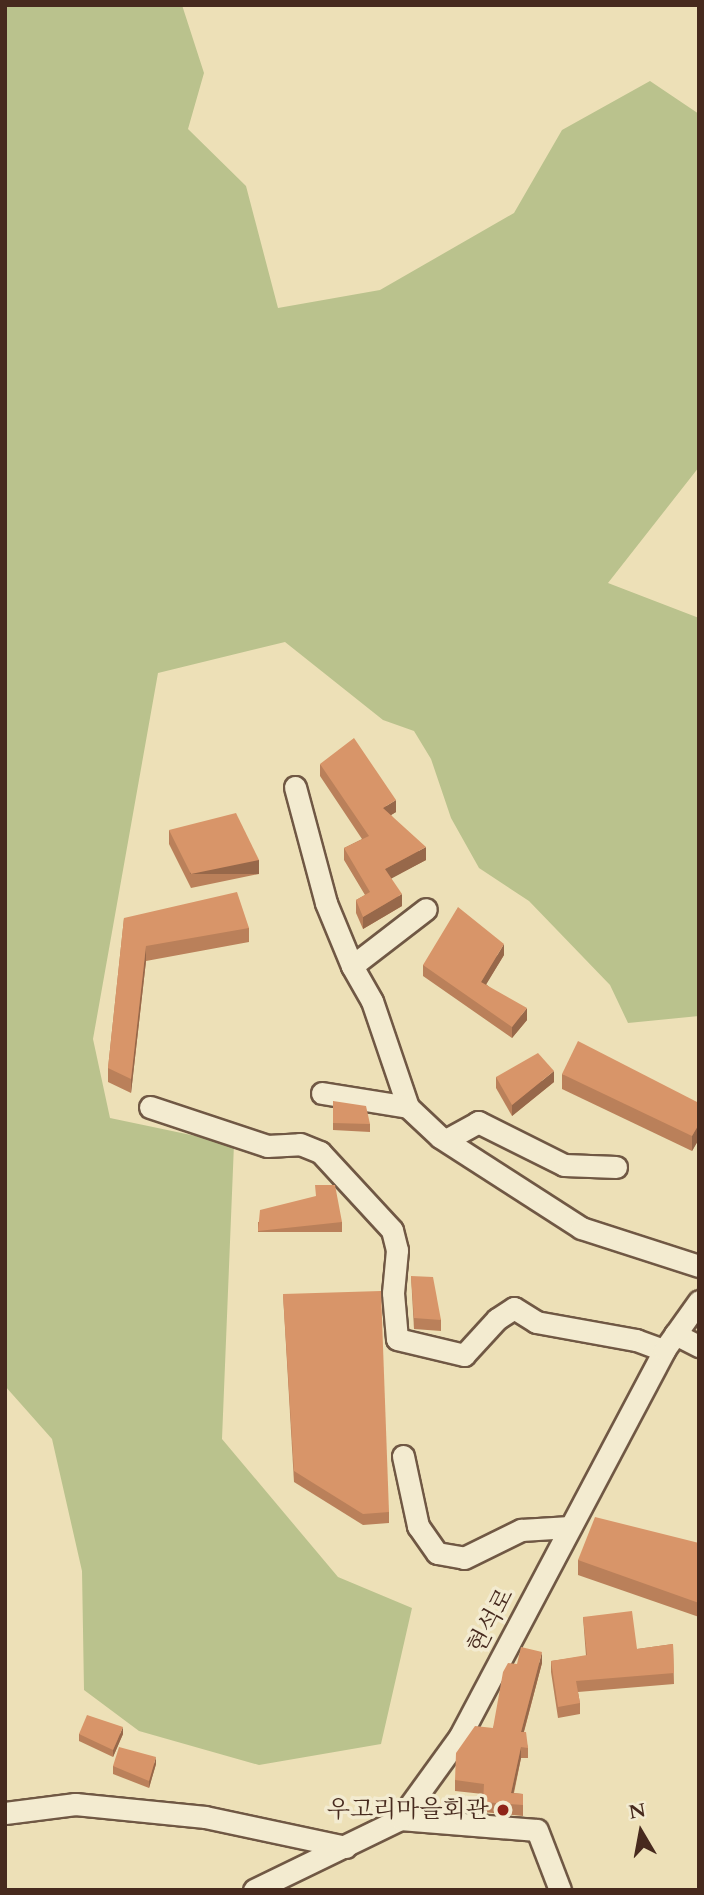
<!DOCTYPE html>
<meta charset="utf-8">
<style>
body{margin:0}
#map{position:relative;width:704px;height:1895px;overflow:hidden;background:#ede0b7;font-family:Cardo,"Noto Serif KR",serif}
div>[style]{position:absolute}
.green>*{inset:0;background:#bac28d}
.roads{filter:drop-shadow(2px 0 #705844) drop-shadow(-2px 0 #705844) drop-shadow(0 2px #705844) drop-shadow(0 -2px #705844)}
.minor>*{height:21px;margin:-10.5px;padding:0 10.5px;transform-origin:10.5px;border-radius:10.5px;background:#f3ebd0}
.wall>*{inset:0;background:#ba805a;transform-origin:0 0}
.shaded-wall>*{inset:0;background:#97684a;transform-origin:0 0}
.building>*{inset:0;background:#d89569}
.dots>*{width:19px;height:19px;translate:-50% -50%;box-sizing:border-box;border:4px solid #f3ebd0;border-radius:50%}
span{translate:-50% -50%;white-space:nowrap;text-align:center;line-height:1.15;-webkit-text-stroke:7px #f3ebd0;paint-order:stroke}
.street-label{font-size:24px;color:#472a1e}
.poi-label{font-size:24px;color:#472a1e}
.right{translate:-100% -50%;text-align:right}
.frame{position:absolute;inset:0;border:7px solid #472a1e;pointer-events:none}
.north{position:absolute;left:606px;top:1797px;width:70px;height:70px;-webkit-text-stroke:5px #f3ebd0;paint-order:stroke;rotate:350deg;font-size:19px;font-weight:700;line-height:28px;text-align:center;color:#472a1e}
.north::after{content:'';display:block;margin:auto;width:24px;height:32px;background:#472a1e;clip-path:polygon(50% 0,100% 100%,50% 72%,0 100%)}
</style>
<div id="map">
<div class="green">
<i style="clip-path:polygon(5px 5px,182px 5px,204px 73px,188px 129px,246px 186px,278px 308px,380px 290px,514px 213px,562px 130px,650px 81px,699px 114px,699px 467px,608px 583px,699px 618px,699px 1016px,628px 1023px,610px 985px,529px 901px,479px 868px,451px 818px,431px 759px,414px 731px,383px 720px,285px 642px,158px 673px,93px 1039px,110px 1118px,234px 1144px,222px 1439px,338px 1577px,412px 1608px,381px 1744px,259px 1765px,139px 1731px,84px 1690px,82px 1571px,52px 1439px,5px 1386px)"></i>
</div>
<div class="roads">
<div class="minor">
<i style="left:295px;top:787px;width:120px;rotate:75deg"></i>
<i style="left:326px;top:903px;width:68px;rotate:67.6deg"></i>
<i style="left:352px;top:966px;width:40px;rotate:60.3deg"></i>
<i style="left:372px;top:1001px;width:112px;rotate:71.2deg"></i>
<i style="left:408px;top:1107px;width:44px;rotate:43.2deg"></i>
<i style="left:440px;top:1137px;width:168px;rotate:32.8deg"></i>
<i style="left:581px;top:1228px;width:124px;rotate:17.9deg"></i>
<i style="left:352px;top:966px;width:93px;rotate:-37.6deg"></i>
<i style="left:322px;top:1093px;width:87px;rotate:9.2deg"></i>
<i style="left:150px;top:1107px;width:123px;rotate:18.4deg"></i>
<i style="left:267px;top:1146px;width:33px;rotate:-3deg"></i>
<i style="left:300px;top:1144px;width:22px;rotate:22deg"></i>
<i style="left:320px;top:1152px;width:106px;rotate:47.3deg"></i>
<i style="left:392px;top:1230px;width:21px;rotate:76deg"></i>
<i style="left:397px;top:1250px;width:43px;rotate:95.3deg"></i>
<i style="left:393px;top:1293px;width:46px;rotate:85deg"></i>
<i style="left:397px;top:1339px;width:69px;rotate:13.4deg"></i>
<i style="left:464px;top:1355px;width:49px;rotate:-47.5deg"></i>
<i style="left:497px;top:1319px;width:20px;rotate:-33deg"></i>
<i style="left:514px;top:1308px;width:26px;rotate:32deg"></i>
<i style="left:536px;top:1322px;width:102px;rotate:10.2deg"></i>
<i style="left:636px;top:1340px;width:30px;rotate:20deg"></i>
<i style="left:446px;top:1140px;width:37px;rotate:-29deg"></i>
<i style="left:478px;top:1122px;width:96px;rotate:26.6deg"></i>
<i style="left:564px;top:1165px;width:52px;rotate:2.2deg"></i>
<i style="left:675px;top:1334px;width:27px;rotate:27deg"></i>
<i style="left:403px;top:1456px;width:72px;rotate:77.9deg"></i>
<i style="left:418px;top:1526px;width:33px;rotate:55deg"></i>
<i style="left:437px;top:1553px;width:27px;rotate:10deg"></i>
<i style="left:464px;top:1558px;width:64px;rotate:-26.2deg"></i>
<i style="left:521px;top:1530px;width:49px;rotate:-3.5deg"></i>
<i style="left:5px;top:1813px;width:71px;rotate:-7.3deg"></i>
<i style="left:75px;top:1804px;width:131px;rotate:5.7deg"></i>
<i style="left:205px;top:1817px;width:144px;rotate:12deg"></i>
<i style="left:400px;top:1819px;width:137px;rotate:4.6deg"></i>
<i style="left:537px;top:1830px;width:64px;rotate:69deg"></i>
<i style="left:254px;top:1890px;width:162px;rotate:-25.9deg"></i>
<i style="left:400px;top:1819px;width:102px;rotate:-54.1deg"></i>
<i style="left:460px;top:1736px;width:437px;rotate:-62.1deg"></i>
<i style="left:664px;top:1350px;width:60px;rotate:-54.5deg"></i>
</div>
</div>
<div class="wall">
<i style="clip-path:polygon(320px 764px,396px 812px,391px 815px,426px 860px,391px 878px,402px 906px,363px 929px,356px 913px,356px 900px,365px 895px,344px 860px,344px 848px,362px 839px,320px 776px)"></i>
<i style="clip-path:polygon(169px 830px,259px 874px,191px 888px,169px 844px)"></i>
<i style="clip-path:polygon(124px 918px,249px 928px,249px 942px,146px 961px,131px 1093px,108px 1082px,108px 1068px)"></i>
<i style="clip-path:polygon(504px 955px,486px 984px,527px 1020px,512px 1038px,423px 976px,423px 965px)"></i>
<i style="clip-path:polygon(562px 1074px,699px 1103px,699px 1139px,692px 1151px,562px 1089px)"></i>
<i style="clip-path:polygon(496px 1077px,554px 1082px,512px 1116px,496px 1088px)"></i>
<i style="clip-path:polygon(333px 1101px,370px 1124px,370px 1132px,333px 1130px)"></i>
<i style="left:342px;top:1222px;width:10px;height:84px;rotate:90deg"></i>
<i style="clip-path:polygon(411px 1276px,441px 1320px,441px 1331px,414px 1329px)"></i>
<i style="clip-path:polygon(283px 1294px,389px 1512px,389px 1523px,363px 1525px,294px 1482px)"></i>
<i style="clip-path:polygon(699px 1543px,699px 1617px,578px 1575px,578px 1560px)"></i>
<i style="clip-path:polygon(583px 1617px,637px 1649px,673px 1644px,674px 1684px,578px 1692px,580px 1703px,580px 1714px,558px 1718px,551px 1672px,551px 1661px,586px 1656px)"></i>
<i style="clip-path:polygon(542px 1663px,524px 1732px,528px 1748px,528px 1758px,521px 1758px,514px 1793px,523px 1794px,523px 1816px,483px 1812px,483px 1794px,455px 1791px,455px 1780px,493px 1728px,517px 1664px)"></i>
<i style="clip-path:polygon(79px 1734px,123px 1734px,113px 1757px,79px 1741px)"></i>
<i style="clip-path:polygon(156px 1764px,149px 1788px,113px 1774px,113px 1766px)"></i>
</div>
<div class="shaded-wall">
<i style="clip-path:polygon(396px 800px,396px 812px,383px 820px,383px 808px)"></i>
<i style="clip-path:polygon(426px 847px,426px 860px,385px 882px,385px 869px)"></i>
<i style="left:259px;top:860px;width:14px;height:69px;rotate:90deg"></i>
<i style="clip-path:polygon(402px 894px,402px 906px,363px 929px,363px 917px)"></i>
<i style="clip-path:polygon(504px 944px,504px 955px,481px 993px,481px 982px)"></i>
<i style="clip-path:polygon(146px 946px,146px 961px,131px 1093px,131px 1079px)"></i>
<i style="clip-path:polygon(527px 1008px,527px 1020px,512px 1038px,512px 1027px)"></i>
<i style="clip-path:polygon(554px 1071px,554px 1082px,512px 1116px,512px 1105px)"></i>
<i style="clip-path:polygon(699px 1124px,699px 1139px,692px 1151px,692px 1136px)"></i>
<i style="clip-path:polygon(542px 1652px,542px 1663px,521px 1742px,521px 1732px)"></i>
<i style="clip-path:polygon(123px 1727px,123px 1734px,113px 1757px,113px 1750px)"></i>
<i style="clip-path:polygon(521px 1747px,521px 1758px,511px 1804px,511px 1793px)"></i>
<i style="clip-path:polygon(156px 1757px,156px 1764px,149px 1788px,149px 1781px)"></i>
</div>
<div class="building">
<i style="clip-path:polygon(354px 738px,396px 800px,383px 808px,426px 847px,385px 869px,402px 894px,363px 917px,356px 900px,370px 892px,344px 848px,369px 836px,320px 764px)"></i>
<i style="clip-path:polygon(236px 813px,259px 860px,191px 874px,169px 830px)"></i>
<i style="clip-path:polygon(237px 892px,249px 928px,146px 946px,131px 1079px,108px 1068px,124px 918px)"></i>
<i style="clip-path:polygon(458px 907px,504px 944px,481px 982px,527px 1008px,512px 1027px,423px 965px)"></i>
<i style="clip-path:polygon(578px 1041px,699px 1103px,699px 1124px,692px 1136px,562px 1074px)"></i>
<i style="clip-path:polygon(538px 1053px,554px 1071px,512px 1105px,496px 1077px)"></i>
<i style="clip-path:polygon(333px 1101px,366px 1106px,370px 1124px,333px 1123px)"></i>
<i style="clip-path:polygon(315px 1185px,335px 1185px,342px 1222px,258px 1231px,260px 1210px,316px 1196px)"></i>
<i style="clip-path:polygon(411px 1276px,433px 1277px,441px 1320px,414px 1318px)"></i>
<i style="clip-path:polygon(381px 1291px,389px 1512px,363px 1514px,294px 1471px,283px 1294px)"></i>
<i style="clip-path:polygon(595px 1517px,699px 1543px,699px 1603px,578px 1560px)"></i>
<i style="clip-path:polygon(632px 1611px,637px 1649px,673px 1644px,674px 1673px,576px 1681px,580px 1703px,558px 1707px,551px 1661px,587px 1655px,583px 1617px)"></i>
<i style="clip-path:polygon(521px 1647px,542px 1652px,521px 1732px,526px 1732px,528px 1748px,521px 1747px,511px 1793px,523px 1794px,523px 1805px,483px 1802px,484px 1784px,455px 1780px,456px 1753px,475px 1726px,493px 1728px,503px 1672px,508px 1663px,517px 1664px)"></i>
<i style="clip-path:polygon(87px 1715px,123px 1727px,113px 1750px,79px 1734px)"></i>
<i style="clip-path:polygon(119px 1747px,156px 1757px,149px 1781px,113px 1766px)"></i>
</div>
<div class="dots">
<i style="left:503px;top:1810px;background:#8f2418"></i>
</div>
<div class="street-label">
<span style="left:491px;top:1621px;rotate:-62deg">현석로</span>
</div>
<div class="poi-label">
<span class="right" style="left:489px;top:1810px">우고리마을회관</span>
</div>
<div class="frame"></div>
<div class="north">N</div>
</div>
